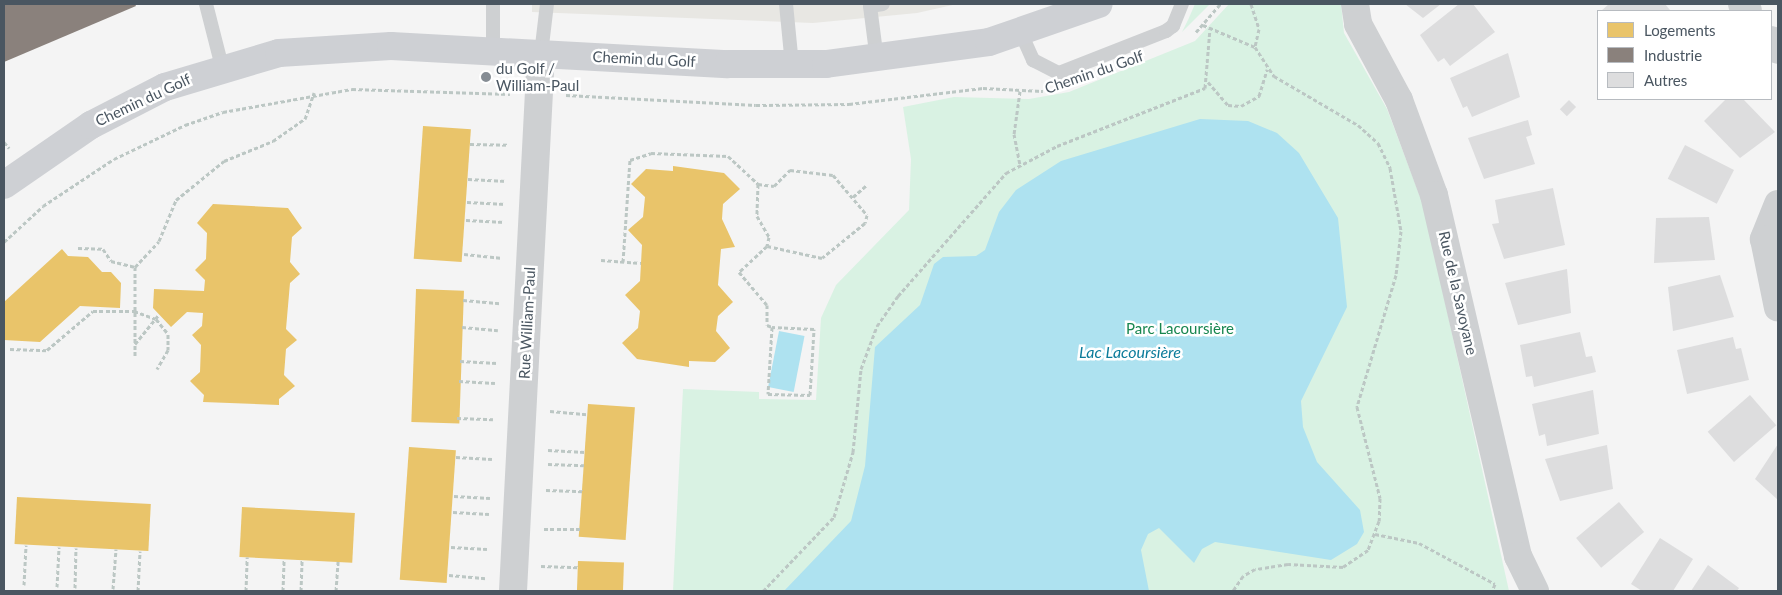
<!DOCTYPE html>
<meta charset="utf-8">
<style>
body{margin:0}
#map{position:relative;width:1782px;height:595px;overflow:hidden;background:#f4f4f4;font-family:Lato,sans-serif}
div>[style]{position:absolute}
.commercial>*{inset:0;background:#e8e7e3}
.green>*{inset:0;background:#d9f2e3}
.water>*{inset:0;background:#aee2f0;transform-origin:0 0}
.homes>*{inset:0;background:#e9c46a;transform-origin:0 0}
.industry>*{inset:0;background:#8a817c}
.building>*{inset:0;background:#ddddde;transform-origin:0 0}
.path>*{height:3px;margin-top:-1.5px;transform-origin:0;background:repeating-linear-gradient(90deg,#bcc7c4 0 4px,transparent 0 6.5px)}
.lane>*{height:14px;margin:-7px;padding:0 7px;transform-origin:7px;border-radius:7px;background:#ced0d2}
.street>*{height:28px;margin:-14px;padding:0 14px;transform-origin:14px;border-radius:14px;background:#ced0d2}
.secondary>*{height:28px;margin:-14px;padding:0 14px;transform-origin:14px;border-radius:14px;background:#ced0d4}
.dots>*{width:14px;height:14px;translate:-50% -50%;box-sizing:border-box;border:2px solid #fff;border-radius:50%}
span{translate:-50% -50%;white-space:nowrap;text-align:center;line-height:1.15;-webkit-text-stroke:5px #fff;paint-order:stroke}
.street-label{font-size:15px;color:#4a5661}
.poi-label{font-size:15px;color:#4a5661}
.left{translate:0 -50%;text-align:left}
.park-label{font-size:15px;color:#17864f}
.water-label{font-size:16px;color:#0c7c9b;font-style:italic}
.frame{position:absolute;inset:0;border:5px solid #4a5661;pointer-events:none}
.legend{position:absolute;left:1597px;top:10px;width:175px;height:90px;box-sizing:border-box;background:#fff;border:1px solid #b7bbc0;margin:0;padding:6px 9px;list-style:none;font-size:15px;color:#4a5661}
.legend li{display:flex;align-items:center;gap:10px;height:25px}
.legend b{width:25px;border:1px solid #b7bbc0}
</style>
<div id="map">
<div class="commercial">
<i style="clip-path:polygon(532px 4px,957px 4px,917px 13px,813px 23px,532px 12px)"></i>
</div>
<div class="green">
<i style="clip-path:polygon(1195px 4px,1210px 4px,1182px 32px,1188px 20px)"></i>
<i style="clip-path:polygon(1229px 4px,1341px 4px,1344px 33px,1387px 109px,1424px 207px,1509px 591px,673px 591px,683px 389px,759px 392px,759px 399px,816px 400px,821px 318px,836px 285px,909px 210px,911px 159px,903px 107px,954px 97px,1029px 99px,1069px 92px,1195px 41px)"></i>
</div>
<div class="water">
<i style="clip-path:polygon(1200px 119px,1248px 121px,1277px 133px,1299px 153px,1338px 218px,1347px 307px,1301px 401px,1303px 427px,1317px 462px,1360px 510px,1364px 532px,1357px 544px,1331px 560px,1215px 542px,1202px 549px,1194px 563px,1159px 528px,1148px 534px,1141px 550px,1149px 591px,784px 591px,851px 521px,865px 466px,875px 347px,920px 305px,934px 264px,943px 257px,976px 256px,985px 250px,999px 212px,1016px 190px,1061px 161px)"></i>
<i style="left:779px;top:331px;width:26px;height:57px;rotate:11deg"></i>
</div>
<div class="homes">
<i style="left:423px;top:126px;width:48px;height:133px;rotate:4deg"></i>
<i style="clip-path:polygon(673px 166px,724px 173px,740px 189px,723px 204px,722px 219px,735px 247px,721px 249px,718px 285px,733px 302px,718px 316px,716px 331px,730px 348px,715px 362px,689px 361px,689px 367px,637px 359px,622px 343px,638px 328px,640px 311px,625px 295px,640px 281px,642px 245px,628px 230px,643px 217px,645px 197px,631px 184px,646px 169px,673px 171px)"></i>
<i style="clip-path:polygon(213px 204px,288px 208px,302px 228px,292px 237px,290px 262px,300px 274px,290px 283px,286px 329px,297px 340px,286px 349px,284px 375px,295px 386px,279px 399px,279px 405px,203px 402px,204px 395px,190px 381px,200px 372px,201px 345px,192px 335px,202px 326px,203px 313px,187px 312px,171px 327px,153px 308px,154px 289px,204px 291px,205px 280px,195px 270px,206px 259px,207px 233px,197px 223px)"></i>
<i style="clip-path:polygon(62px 249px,68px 256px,88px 257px,102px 272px,111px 272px,121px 283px,120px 308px,80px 306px,40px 342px,4px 340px,4px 302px)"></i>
<i style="left:416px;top:289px;width:48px;height:133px;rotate:2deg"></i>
<i style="left:588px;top:404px;width:47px;height:133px;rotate:4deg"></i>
<i style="left:409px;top:447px;width:47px;height:133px;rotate:4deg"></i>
<i style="left:17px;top:497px;width:134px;height:47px;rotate:3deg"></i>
<i style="left:242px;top:507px;width:113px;height:50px;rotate:3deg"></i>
<i style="left:578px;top:561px;width:46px;height:30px;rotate:2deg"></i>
</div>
<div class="industry">
<i style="clip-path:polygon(4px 4px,135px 4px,136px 6px,4px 62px)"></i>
</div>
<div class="building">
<i style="clip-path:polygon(1405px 4px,1441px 4px,1423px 18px)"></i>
<i style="clip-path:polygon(1459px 4px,1473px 4px,1495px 32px,1450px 66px,1444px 58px,1438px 62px,1420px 35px)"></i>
<i style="clip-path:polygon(1609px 4px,1665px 4px,1670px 10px,1601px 11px)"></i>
<i style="clip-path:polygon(1508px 53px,1520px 97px,1472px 117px,1467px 106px,1463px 108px,1450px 78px)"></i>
<i style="clip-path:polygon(1726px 99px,1743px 99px,1775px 132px,1740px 158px,1704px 121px)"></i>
<i style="left:1569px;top:100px;width:10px;height:13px;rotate:45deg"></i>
<i style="clip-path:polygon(1528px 120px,1532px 135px,1526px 137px,1535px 164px,1484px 179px,1468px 138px)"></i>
<i style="left:1685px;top:145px;width:55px;height:38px;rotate:27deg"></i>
<i style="clip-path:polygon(1553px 188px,1565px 245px,1504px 259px,1492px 224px,1499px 223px,1495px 200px)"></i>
<i style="clip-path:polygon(1709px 217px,1715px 260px,1654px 263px,1656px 218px)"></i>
<i style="clip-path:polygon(1567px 269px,1571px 313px,1518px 325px,1505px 283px)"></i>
<i style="clip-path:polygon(1720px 275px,1734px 317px,1673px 331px,1668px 287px)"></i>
<i style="clip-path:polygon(1580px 332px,1586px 357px,1592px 356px,1596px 372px,1534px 387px,1532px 376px,1526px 377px,1520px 345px)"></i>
<i style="clip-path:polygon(1733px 337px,1736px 349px,1741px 348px,1749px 380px,1687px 394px,1677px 350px)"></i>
<i style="clip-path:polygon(1593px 390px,1599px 434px,1547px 446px,1545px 434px,1539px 436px,1532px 404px)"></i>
<i style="left:1750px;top:395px;width:40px;height:56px;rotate:49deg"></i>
<i style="clip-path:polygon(1778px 444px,1778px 500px,1755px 479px)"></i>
<i style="clip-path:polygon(1607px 445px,1613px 489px,1560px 501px,1545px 459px)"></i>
<i style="left:1619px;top:502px;width:39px;height:56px;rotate:50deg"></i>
<i style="clip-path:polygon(1660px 538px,1693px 559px,1673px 591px,1642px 591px,1631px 584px)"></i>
<i style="clip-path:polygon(1708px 565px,1739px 588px,1737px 591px,1691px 591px)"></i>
</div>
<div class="path">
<i style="left:1251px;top:4px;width:26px;rotate:72deg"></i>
<i style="left:1259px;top:29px;width:18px;rotate:103deg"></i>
<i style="left:1203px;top:25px;width:56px;rotate:22.9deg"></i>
<i style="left:1255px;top:47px;width:35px;rotate:57deg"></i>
<i style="left:1274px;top:76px;width:97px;rotate:30.3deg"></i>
<i style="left:1358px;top:125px;width:27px;rotate:42deg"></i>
<i style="left:1378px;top:143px;width:28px;rotate:64deg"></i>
<i style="left:1390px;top:168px;width:64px;rotate:80.1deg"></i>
<i style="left:1401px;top:231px;width:44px;rotate:96.5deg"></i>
<i style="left:1396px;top:275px;width:138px;rotate:106.5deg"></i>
<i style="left:1357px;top:407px;width:94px;rotate:75.8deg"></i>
<i style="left:1380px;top:498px;width:23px;rotate:92deg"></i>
<i style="left:1379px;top:521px;width:31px;rotate:111deg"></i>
<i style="left:1368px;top:550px;width:30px;rotate:146deg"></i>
<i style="left:1343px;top:567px;width:55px;rotate:-176.9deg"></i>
<i style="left:1288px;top:564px;width:33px;rotate:171deg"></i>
<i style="left:1255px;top:569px;width:14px;rotate:150deg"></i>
<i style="left:1243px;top:576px;width:18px;rotate:124deg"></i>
<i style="left:1196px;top:32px;width:37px;rotate:-49deg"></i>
<i style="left:1208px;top:82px;width:30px;rotate:49deg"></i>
<i style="left:1228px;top:105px;width:13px;rotate:4deg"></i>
<i style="left:1241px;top:106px;width:21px;rotate:-29deg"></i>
<i style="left:1259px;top:96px;width:28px;rotate:-73deg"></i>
<i style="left:1020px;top:91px;width:43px;rotate:97.9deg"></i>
<i style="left:1014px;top:134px;width:32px;rotate:79deg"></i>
<i style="left:566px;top:95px;width:190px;rotate:3deg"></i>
<i style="left:756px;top:105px;width:93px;rotate:-0.6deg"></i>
<i style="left:849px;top:104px;width:135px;rotate:-6.8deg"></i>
<i style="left:983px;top:88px;width:60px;rotate:2.9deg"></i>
<i style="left:4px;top:142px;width:8px;rotate:50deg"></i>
<i style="left:470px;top:144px;width:39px;rotate:1deg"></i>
<i style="left:468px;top:179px;width:39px;rotate:3deg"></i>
<i style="left:758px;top:184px;width:16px;rotate:7deg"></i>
<i style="left:774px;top:186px;width:23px;rotate:-45deg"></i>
<i style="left:790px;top:170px;width:43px;rotate:6.6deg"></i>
<i style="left:833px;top:175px;width:52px;rotate:49.6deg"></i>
<i style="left:867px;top:215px;width:8px;rotate:104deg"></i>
<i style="left:865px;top:223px;width:55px;rotate:140.9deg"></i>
<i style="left:822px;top:258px;width:56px;rotate:-167.7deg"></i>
<i style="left:853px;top:197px;width:18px;rotate:-41deg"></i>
<i style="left:467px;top:202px;width:39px;rotate:3deg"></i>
<i style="left:466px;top:220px;width:39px;rotate:3deg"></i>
<i style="left:4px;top:242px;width:53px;rotate:-42.7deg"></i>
<i style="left:43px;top:206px;width:85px;rotate:-33.5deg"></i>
<i style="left:114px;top:159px;width:79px;rotate:-25.6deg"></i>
<i style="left:185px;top:125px;width:40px;rotate:-18.9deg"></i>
<i style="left:223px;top:112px;width:131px;rotate:-10.1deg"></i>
<i style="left:352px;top:89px;width:158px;rotate:1.8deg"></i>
<i style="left:78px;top:248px;width:25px;rotate:2deg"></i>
<i style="left:103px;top:249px;width:14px;rotate:56deg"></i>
<i style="left:111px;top:261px;width:25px;rotate:14deg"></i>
<i style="left:135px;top:267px;width:91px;rotate:90deg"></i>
<i style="left:464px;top:254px;width:39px;rotate:6deg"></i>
<i style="left:601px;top:260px;width:40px;rotate:4.3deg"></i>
<i style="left:623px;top:262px;width:102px;rotate:-86.1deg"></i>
<i style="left:630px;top:160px;width:22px;rotate:-18deg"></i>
<i style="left:651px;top:153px;width:77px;rotate:2.2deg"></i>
<i style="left:728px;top:156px;width:41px;rotate:43deg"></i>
<i style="left:758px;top:184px;width:32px;rotate:92deg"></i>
<i style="left:757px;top:216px;width:24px;rotate:60deg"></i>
<i style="left:769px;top:237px;width:9px;rotate:103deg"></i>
<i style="left:767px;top:246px;width:38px;rotate:137deg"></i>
<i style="left:739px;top:272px;width:43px;rotate:49.7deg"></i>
<i style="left:767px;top:305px;width:20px;rotate:90deg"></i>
<i style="left:767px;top:325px;width:5px;rotate:22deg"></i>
<i style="left:772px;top:327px;width:67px;rotate:93.4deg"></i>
<i style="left:768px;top:394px;width:42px;rotate:1.4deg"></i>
<i style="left:810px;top:395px;width:66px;rotate:-86.5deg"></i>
<i style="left:814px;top:329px;width:42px;rotate:-177.3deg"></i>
<i style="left:135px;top:267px;width:35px;rotate:-47deg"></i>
<i style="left:159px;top:241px;width:44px;rotate:-67.5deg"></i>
<i style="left:176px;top:200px;width:62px;rotate:-39.1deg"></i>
<i style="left:224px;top:161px;width:53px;rotate:-22.2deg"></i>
<i style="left:273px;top:141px;width:39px;rotate:-35deg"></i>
<i style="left:305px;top:119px;width:28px;rotate:-71deg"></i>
<i style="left:463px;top:300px;width:37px;rotate:5deg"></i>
<i style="left:462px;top:327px;width:36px;rotate:5deg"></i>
<i style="left:135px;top:344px;width:38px;rotate:-51deg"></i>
<i style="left:10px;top:349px;width:37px;rotate:2deg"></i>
<i style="left:47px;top:350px;width:60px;rotate:-40.3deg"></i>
<i style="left:93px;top:311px;width:41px"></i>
<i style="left:134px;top:311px;width:23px;rotate:20deg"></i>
<i style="left:156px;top:319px;width:19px;rotate:51deg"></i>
<i style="left:168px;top:334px;width:16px;rotate:90deg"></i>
<i style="left:168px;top:350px;width:22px;rotate:120deg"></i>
<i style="left:460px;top:361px;width:37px;rotate:3deg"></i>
<i style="left:459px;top:381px;width:36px;rotate:3deg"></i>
<i style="left:550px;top:411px;width:37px;rotate:5deg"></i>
<i style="left:457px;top:418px;width:36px;rotate:2deg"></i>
<i style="left:548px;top:450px;width:37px;rotate:3deg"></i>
<i style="left:456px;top:457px;width:36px;rotate:3deg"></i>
<i style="left:548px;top:464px;width:36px;rotate:2deg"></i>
<i style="left:546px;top:490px;width:37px;rotate:2deg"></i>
<i style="left:454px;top:496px;width:36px;rotate:3deg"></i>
<i style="left:453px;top:512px;width:36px;rotate:3deg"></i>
<i style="left:544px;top:529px;width:37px"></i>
<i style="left:1375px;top:534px;width:45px;rotate:11.6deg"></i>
<i style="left:1419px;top:543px;width:86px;rotate:28.3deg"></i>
<i style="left:1495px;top:584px;width:8px;rotate:113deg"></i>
<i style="left:451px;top:547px;width:36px;rotate:3deg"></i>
<i style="left:541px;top:566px;width:37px;rotate:2deg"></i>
<i style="left:449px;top:575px;width:37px;rotate:5deg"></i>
<i style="left:24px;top:585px;width:40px;rotate:-87.1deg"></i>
<i style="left:57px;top:587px;width:40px;rotate:-87.1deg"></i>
<i style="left:75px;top:588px;width:40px;rotate:-88.6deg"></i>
<i style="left:113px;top:589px;width:40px;rotate:-85.7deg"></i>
<i style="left:138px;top:591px;width:40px;rotate:-87.1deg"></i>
<i style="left:246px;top:591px;width:34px;rotate:-88deg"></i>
<i style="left:283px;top:591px;width:32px;rotate:-88deg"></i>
<i style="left:301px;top:591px;width:32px;rotate:-88deg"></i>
<i style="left:336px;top:591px;width:30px;rotate:-86deg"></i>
<i style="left:763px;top:591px;width:103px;rotate:-46.2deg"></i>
<i style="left:834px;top:517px;width:68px;rotate:-73.7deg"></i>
<i style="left:853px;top:452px;width:83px;rotate:-84.5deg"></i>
<i style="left:861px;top:369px;width:46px;rotate:-69.6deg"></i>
<i style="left:877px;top:326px;width:37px;rotate:-55deg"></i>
<i style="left:898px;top:296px;width:164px;rotate:-48.7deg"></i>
<i style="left:1006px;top:173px;width:58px;rotate:-27.9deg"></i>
<i style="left:1057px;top:146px;width:159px;rotate:-21.4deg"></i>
<i style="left:1205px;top:88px;width:60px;rotate:-85.2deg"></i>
</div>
<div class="lane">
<i style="left:206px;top:4px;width:65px;rotate:75.7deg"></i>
<i style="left:493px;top:4px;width:47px;rotate:90deg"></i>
<i style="left:786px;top:4px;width:61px;rotate:84.4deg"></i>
<i style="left:1021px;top:33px;width:30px;rotate:66deg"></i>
<i style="left:1033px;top:60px;width:29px;rotate:27deg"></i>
<i style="left:1059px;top:73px;width:115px;rotate:-21.4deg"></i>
<i style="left:1166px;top:31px;width:9px;rotate:-36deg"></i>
<i style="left:1173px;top:26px;width:24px;rotate:-68deg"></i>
<i style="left:541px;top:54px;width:50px;rotate:-83.2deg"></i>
<i style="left:877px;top:60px;width:54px;rotate:-97.4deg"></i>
<i style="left:870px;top:6px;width:13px;rotate:-9deg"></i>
</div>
<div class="street">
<i style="left:1355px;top:4px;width:20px;rotate:81deg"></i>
<i style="left:1358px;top:24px;width:86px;rotate:61.7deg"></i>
<i style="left:1399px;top:100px;width:101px;rotate:69.8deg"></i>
<i style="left:1434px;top:195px;width:371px;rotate:76.9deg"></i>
<i style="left:1518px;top:556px;width:39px;rotate:64deg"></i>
<i style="left:1742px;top:4px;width:9px;rotate:49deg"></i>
<i style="left:1771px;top:40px;width:12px;rotate:55deg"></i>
<i style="left:1778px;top:204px;width:38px;rotate:112deg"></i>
<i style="left:1764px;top:239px;width:70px;rotate:78.5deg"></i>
<i style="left:513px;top:591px;width:538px;rotate:-87.02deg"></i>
</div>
<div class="secondary">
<i style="left:4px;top:185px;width:106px;rotate:-34.6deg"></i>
<i style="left:91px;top:125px;width:83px;rotate:-27.2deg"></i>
<i style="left:165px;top:87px;width:119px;rotate:-16.6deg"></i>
<i style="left:279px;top:53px;width:112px;rotate:-3.6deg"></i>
<i style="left:391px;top:46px;width:337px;rotate:3.1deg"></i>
<i style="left:728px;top:64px;width:98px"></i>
<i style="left:826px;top:64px;width:164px;rotate:-7.7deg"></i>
<i style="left:989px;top:42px;width:116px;rotate:-19.1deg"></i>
</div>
<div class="dots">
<i style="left:486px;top:77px;background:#868d94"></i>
</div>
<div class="street-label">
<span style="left:644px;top:59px;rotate:3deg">Chemin du Golf</span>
<span style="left:1094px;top:72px;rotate:-19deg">Chemin du Golf</span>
<span style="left:143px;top:100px;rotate:-25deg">Chemin du Golf</span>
<span style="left:1458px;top:293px;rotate:77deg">Rue de la Savoyane</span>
<span style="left:527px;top:323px;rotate:-87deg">Rue William-Paul</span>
</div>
<div class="poi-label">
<span class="left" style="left:496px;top:77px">du Golf /<br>William-Paul</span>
</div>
<div class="park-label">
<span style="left:1180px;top:329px">Parc Lacoursière</span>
</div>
<div class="water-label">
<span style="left:1130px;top:352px">Lac Lacoursière</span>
</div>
<div class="frame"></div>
<ul class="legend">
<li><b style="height:14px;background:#e9c46a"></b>Logements</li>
<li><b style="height:14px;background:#8a817c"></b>Industrie</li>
<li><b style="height:14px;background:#ddddde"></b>Autres</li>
</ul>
</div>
